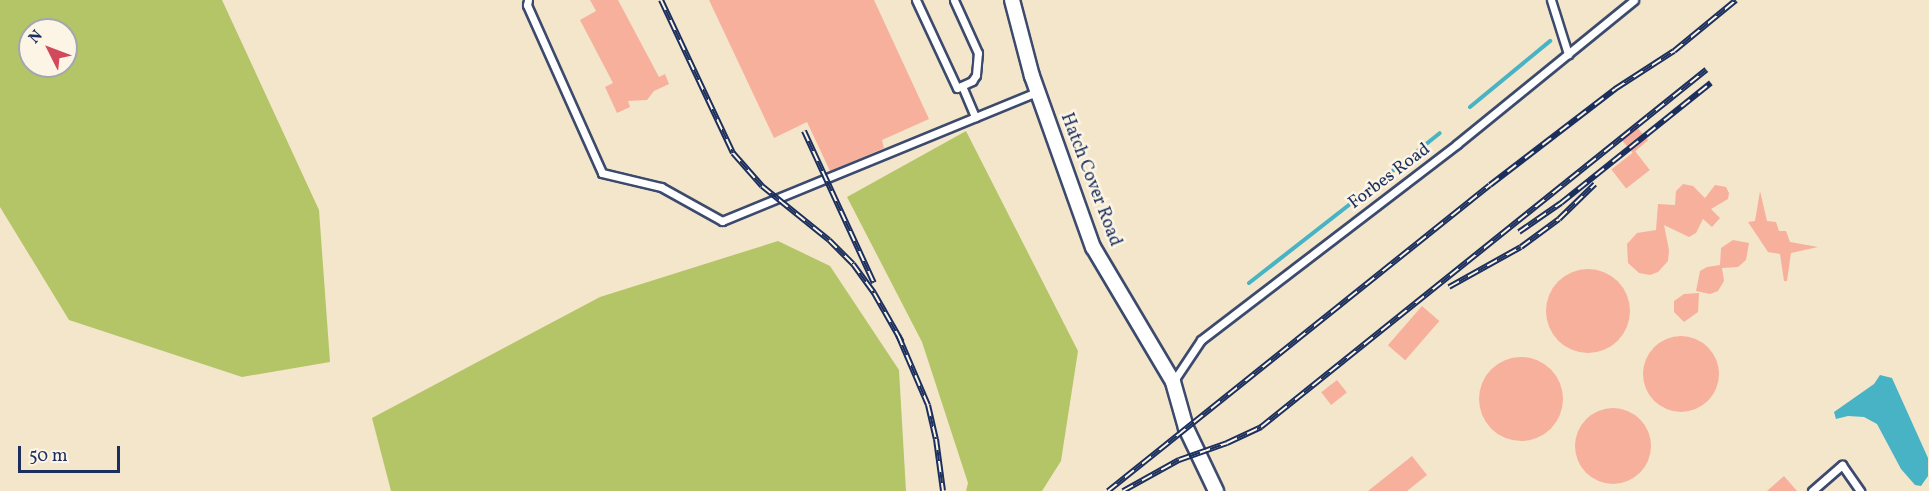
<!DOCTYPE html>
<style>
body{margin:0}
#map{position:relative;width:1929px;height:491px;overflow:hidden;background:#f4e6cb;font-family:Vollkorn,serif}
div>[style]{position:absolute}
.green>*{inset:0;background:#b4c568}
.water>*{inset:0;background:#47b3c5}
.stream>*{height:4px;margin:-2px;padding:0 2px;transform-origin:2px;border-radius:2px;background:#47b3c5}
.building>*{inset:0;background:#f7b09c;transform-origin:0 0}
.round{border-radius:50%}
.roads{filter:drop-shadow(2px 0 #3c4a6e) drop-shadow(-2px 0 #3c4a6e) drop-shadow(0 2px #3c4a6e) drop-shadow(0 -2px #3c4a6e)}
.service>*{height:7px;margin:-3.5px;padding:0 3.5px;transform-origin:3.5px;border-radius:3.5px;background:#fff}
.minor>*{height:14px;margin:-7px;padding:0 7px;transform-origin:7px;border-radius:7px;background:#fff}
.rail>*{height:6px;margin-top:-3px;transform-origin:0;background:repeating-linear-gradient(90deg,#fcf5e5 0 11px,#1b2f5e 0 22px);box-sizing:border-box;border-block:2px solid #1b2f5e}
span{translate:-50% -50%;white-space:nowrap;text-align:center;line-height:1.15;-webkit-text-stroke:5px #fcf5e5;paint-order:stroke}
.street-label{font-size:18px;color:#1b2f5e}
.north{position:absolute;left:18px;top:18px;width:60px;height:60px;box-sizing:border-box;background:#fcf5e5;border:2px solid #a2a6af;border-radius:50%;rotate:312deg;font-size:16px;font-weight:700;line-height:24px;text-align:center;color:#1b2f5e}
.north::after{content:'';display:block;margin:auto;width:21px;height:27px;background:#d1495b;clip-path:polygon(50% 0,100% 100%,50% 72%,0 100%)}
.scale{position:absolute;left:18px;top:446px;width:102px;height:27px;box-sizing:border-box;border:3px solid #1b2f5e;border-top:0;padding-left:8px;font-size:18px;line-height:21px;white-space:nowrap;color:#1b2f5e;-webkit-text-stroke:4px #fcf5e5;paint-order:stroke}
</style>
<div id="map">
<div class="green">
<i style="clip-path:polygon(evenodd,0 0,222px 0,319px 210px,330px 362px,242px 377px,69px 320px,0 207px,0 0,30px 30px,66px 30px,66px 66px,30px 66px,30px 30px)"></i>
<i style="clip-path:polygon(966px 131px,1078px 351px,1061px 461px,1042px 491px,966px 491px,968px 483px,922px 342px,847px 197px)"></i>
<i style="clip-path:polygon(778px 241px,830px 266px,899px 370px,906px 491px,391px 491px,372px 418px,600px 297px)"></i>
</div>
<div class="water">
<i style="clip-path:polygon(1880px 375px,1892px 378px,1928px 458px,1928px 476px,1921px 486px,1915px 485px,1901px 469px,1877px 424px,1864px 417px,1848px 416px,1836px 419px,1834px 412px,1874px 384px)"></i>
</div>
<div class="stream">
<i style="left:1470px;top:107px;width:104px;rotate:-39.5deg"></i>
<i style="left:1385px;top:177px;width:70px;rotate:-38.7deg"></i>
<i style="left:1249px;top:283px;width:156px;rotate:-38deg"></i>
</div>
<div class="building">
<i style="clip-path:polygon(590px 0,618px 0,659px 77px,665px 74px,669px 84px,654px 91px,647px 100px,628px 101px,630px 107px,617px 113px,605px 87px,613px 83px,580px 20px,596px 11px)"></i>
<i style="clip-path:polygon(709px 0,874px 0,929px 119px,882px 140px,884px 148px,830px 171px,807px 122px,774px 138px)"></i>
<i style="left:1635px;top:125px;width:20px;height:20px;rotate:49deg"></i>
<i style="left:1635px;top:151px;width:24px;height:30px;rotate:52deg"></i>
<i style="clip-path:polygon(1683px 184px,1693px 186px,1705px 198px,1715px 185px,1726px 187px,1729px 193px,1728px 199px,1711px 209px,1720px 218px,1712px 227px,1703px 219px,1696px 233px,1689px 237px,1664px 225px,1669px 250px,1668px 261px,1658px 272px,1650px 275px,1639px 273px,1628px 263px,1627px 244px,1637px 233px,1656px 230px,1658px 204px,1675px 205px,1676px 191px)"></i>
<i style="clip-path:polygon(1760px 191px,1767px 221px,1776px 222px,1779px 231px,1786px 231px,1790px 242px,1818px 247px,1791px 253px,1787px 281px,1784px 281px,1780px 254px,1768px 252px,1748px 222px,1755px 221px)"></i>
<i style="clip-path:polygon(1733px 240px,1749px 243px,1746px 260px,1738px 267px,1722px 268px,1724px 281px,1718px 291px,1710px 294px,1696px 291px,1700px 271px,1707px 267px,1720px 265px,1721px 248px)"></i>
<i class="round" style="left:1546px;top:269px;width:84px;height:84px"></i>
<i style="clip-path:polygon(1699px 293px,1698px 312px,1684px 322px,1674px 312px,1674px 301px,1684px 294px)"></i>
<i style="left:1422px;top:306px;width:23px;height:52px;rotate:41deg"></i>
<i class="round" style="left:1643px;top:336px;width:76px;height:76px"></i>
<i class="round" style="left:1479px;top:357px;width:84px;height:84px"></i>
<i style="left:1337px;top:380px;width:16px;height:20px;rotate:52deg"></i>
<i class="round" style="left:1575px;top:408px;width:76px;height:76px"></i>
<i style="clip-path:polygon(1412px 456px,1427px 475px,1407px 491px,1368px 491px)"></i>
<i style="clip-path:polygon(1784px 476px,1797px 491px,1767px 491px)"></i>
</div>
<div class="roads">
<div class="service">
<i style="left:528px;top:0;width:5px;rotate:101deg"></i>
<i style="left:527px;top:5px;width:184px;rotate:65.9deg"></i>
<i style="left:602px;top:173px;width:61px;rotate:13.3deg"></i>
<i style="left:661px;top:187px;width:70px;rotate:29.1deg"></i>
<i style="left:722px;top:221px;width:340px;rotate:-22.3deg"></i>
<i style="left:916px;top:0;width:97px;rotate:65deg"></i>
<i style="left:957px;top:88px;width:17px;rotate:-25deg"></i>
<i style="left:972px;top:81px;width:7px;rotate:-56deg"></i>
<i style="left:976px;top:75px;width:22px;rotate:-85deg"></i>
<i style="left:978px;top:53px;width:58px;rotate:-114.4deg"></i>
<i style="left:1551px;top:0;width:57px;rotate:72.5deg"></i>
<i style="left:962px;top:86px;width:34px;rotate:67deg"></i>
<i style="left:1173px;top:382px;width:50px;rotate:-56.3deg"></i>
<i style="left:1201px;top:340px;width:322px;rotate:-37.4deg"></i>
<i style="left:1457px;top:144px;width:228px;rotate:-39.1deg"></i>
<i style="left:1812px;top:491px;width:40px;rotate:-41deg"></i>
<i style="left:1842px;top:465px;width:32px;rotate:55deg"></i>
</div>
<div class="minor">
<i style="left:1012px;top:0;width:79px;rotate:75.3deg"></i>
<i style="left:1032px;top:76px;width:182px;rotate:70.4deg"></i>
<i style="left:1093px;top:247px;width:157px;rotate:59.3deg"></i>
<i style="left:1173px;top:382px;width:48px;rotate:74.2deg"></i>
<i style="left:1186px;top:428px;width:70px;rotate:64.5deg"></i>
</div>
</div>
<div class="rail">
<i style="left:661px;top:0;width:169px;rotate:64.8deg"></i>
<i style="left:733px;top:153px;width:44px;rotate:48.7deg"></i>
<i style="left:762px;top:186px;width:86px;rotate:38.9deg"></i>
<i style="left:829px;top:240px;width:34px;rotate:45deg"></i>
<i style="left:853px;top:264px;width:36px;rotate:54deg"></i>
<i style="left:874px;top:293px;width:56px;rotate:60.3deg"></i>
<i style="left:804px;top:131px;width:167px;rotate:65.3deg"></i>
<i style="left:1519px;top:232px;width:51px;rotate:-34.6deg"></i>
<i style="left:1561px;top:203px;width:192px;rotate:-38.7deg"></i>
<i style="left:1449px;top:287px;width:82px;rotate:-29.1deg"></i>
<i style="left:1521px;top:247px;width:47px;rotate:-36.4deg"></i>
<i style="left:1559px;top:219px;width:50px;rotate:-44.2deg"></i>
<i style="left:898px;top:335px;width:76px;rotate:66.8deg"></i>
<i style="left:928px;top:405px;width:35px;rotate:77deg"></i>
<i style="left:936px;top:439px;width:52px;rotate:82.3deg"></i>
<i style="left:1108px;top:491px;width:489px;rotate:-38.7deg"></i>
<i style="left:1490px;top:185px;width:158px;rotate:-37.5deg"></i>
<i style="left:1615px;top:89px;width:70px;rotate:-32.8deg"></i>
<i style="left:1674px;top:51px;width:80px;rotate:-39.4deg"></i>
<i style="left:1123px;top:491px;width:64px;rotate:-29deg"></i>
<i style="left:1179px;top:460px;width:51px;rotate:-19.5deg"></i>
<i style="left:1227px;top:443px;width:38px;rotate:-25deg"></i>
<i style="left:1261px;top:427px;width:571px;rotate:-38.74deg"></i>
</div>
<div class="street-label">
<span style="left:1390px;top:177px;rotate:-37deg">Forbes Road</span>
<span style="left:1090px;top:180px;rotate:69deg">Hatch Cover Road</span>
</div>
<div class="north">N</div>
<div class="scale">50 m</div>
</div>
